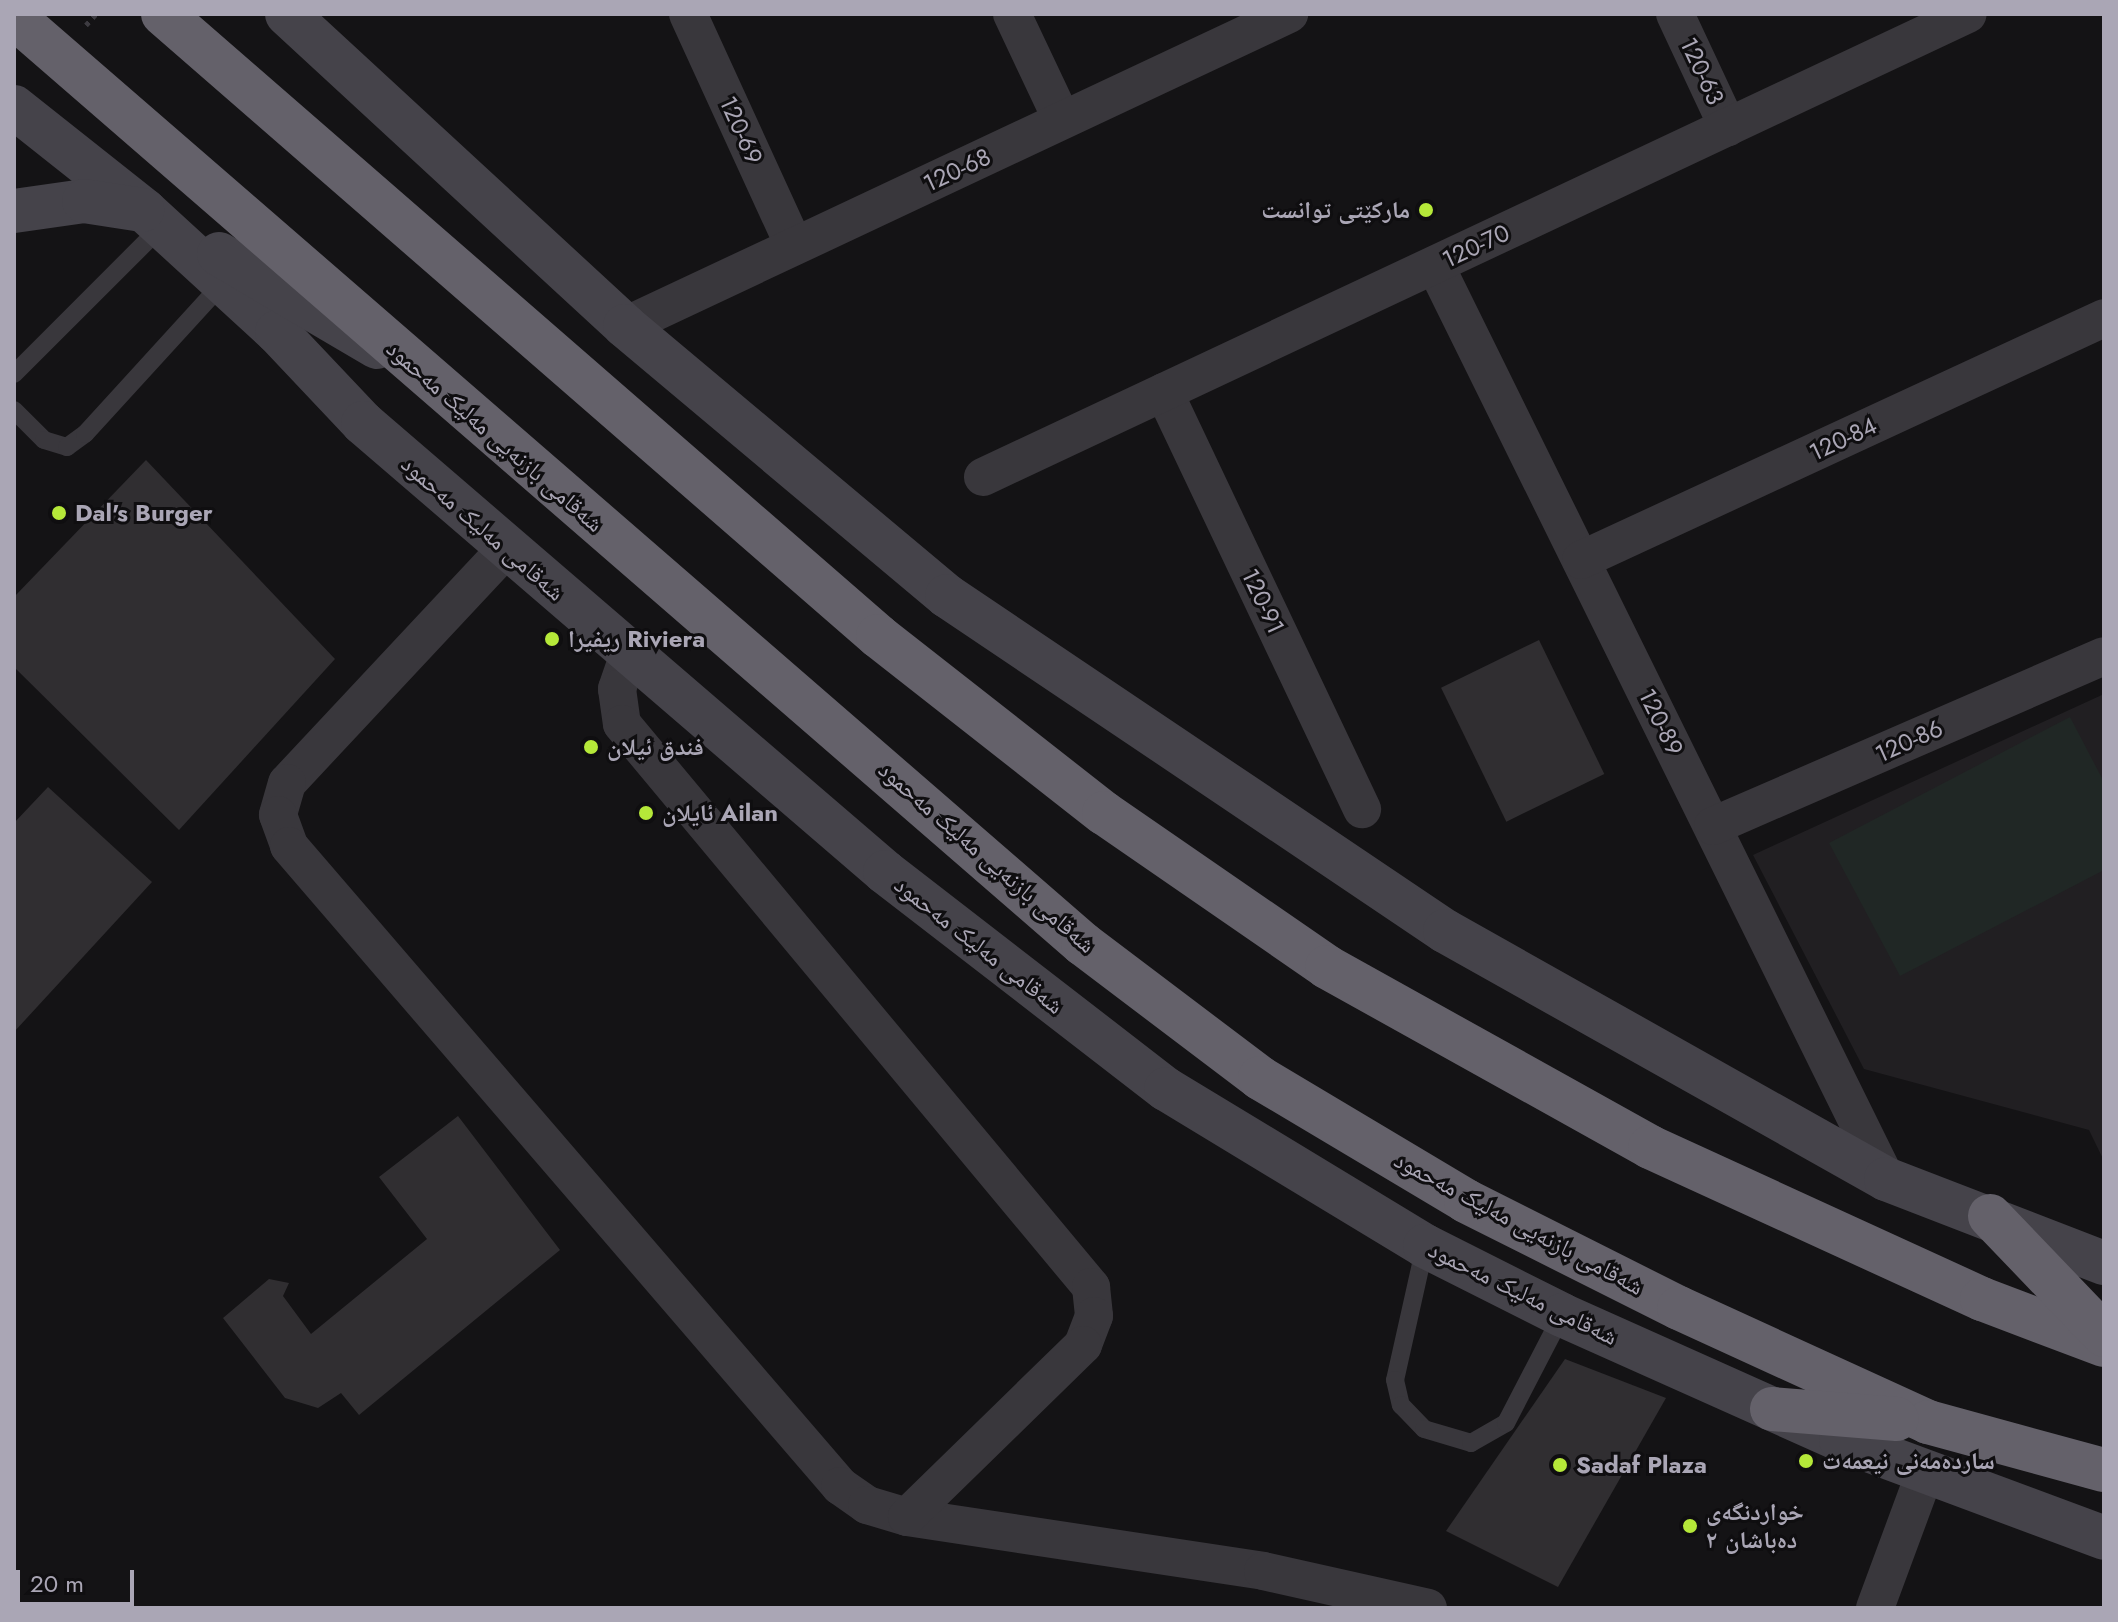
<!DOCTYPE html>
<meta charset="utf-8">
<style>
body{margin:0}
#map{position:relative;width:2118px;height:1622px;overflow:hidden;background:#141315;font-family:Jost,"Noto Naskh Arabic",sans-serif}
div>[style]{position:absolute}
.built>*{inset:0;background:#211f22}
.green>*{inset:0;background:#202725}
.building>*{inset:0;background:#302e31;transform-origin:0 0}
.path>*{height:5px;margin-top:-2.5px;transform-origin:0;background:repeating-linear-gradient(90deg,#3d3b41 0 4px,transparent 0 10px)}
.lane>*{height:18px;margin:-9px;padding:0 9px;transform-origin:9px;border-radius:9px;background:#39373c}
.street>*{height:38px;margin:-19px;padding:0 19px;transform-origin:19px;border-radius:19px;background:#39373c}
.secondary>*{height:44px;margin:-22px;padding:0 22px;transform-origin:22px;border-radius:22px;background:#45434a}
.highway>*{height:44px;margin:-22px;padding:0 22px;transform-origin:22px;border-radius:22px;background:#64616a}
.dots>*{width:22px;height:22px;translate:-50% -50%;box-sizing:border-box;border:4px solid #0f0e10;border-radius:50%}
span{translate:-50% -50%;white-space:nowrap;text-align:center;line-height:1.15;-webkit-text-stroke:6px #0f0e10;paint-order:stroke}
.street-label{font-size:24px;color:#aaa6b5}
.poi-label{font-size:24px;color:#aaa6b5;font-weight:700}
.right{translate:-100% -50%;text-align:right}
.left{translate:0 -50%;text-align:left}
.frame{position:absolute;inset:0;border:16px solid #aaa6b5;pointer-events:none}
.scale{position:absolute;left:16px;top:1570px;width:118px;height:36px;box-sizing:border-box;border:4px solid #aaa6b5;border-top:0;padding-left:10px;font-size:24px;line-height:28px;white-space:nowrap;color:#aaa6b5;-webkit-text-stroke:6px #0f0e10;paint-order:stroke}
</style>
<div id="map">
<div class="built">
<i style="clip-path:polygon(2104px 694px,2104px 1161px,2089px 1130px,1864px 1069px,1753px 855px)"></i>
</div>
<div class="green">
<i style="clip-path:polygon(2070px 717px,2104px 782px,2104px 870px,1900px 976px,1829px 843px)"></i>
</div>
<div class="building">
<i style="clip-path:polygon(146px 460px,335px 659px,179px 830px,14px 667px,14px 597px)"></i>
<i style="left:1539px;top:640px;width:149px;height:109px;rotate:64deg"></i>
<i style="clip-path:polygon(48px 787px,152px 882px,14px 1032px,14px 823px)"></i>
<i style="clip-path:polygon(458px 1116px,560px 1250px,359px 1415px,341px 1393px,318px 1408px,285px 1398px,223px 1318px,269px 1279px,289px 1283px,283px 1296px,311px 1334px,427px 1239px,379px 1177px)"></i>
<i style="clip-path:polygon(1565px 1359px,1666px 1398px,1558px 1587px,1446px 1531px)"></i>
</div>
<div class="path">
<i style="left:86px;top:25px;width:15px;rotate:-48deg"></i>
</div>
<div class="lane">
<i style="left:14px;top:374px;width:209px;rotate:-45deg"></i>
<i style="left:14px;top:410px;width:42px;rotate:45deg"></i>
<i style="left:44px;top:440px;width:24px;rotate:17deg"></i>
<i style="left:67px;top:447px;width:22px;rotate:-36deg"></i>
<i style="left:85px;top:434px;width:205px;rotate:-47.6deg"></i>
<i style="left:1425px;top:1246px;width:137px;rotate:102.6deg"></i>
<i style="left:1395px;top:1380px;width:26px;rotate:77deg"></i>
<i style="left:1401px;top:1405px;width:33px;rotate:46deg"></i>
<i style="left:1424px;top:1429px;width:49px;rotate:16.6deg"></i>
<i style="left:1471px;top:1443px;width:40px;rotate:-29.7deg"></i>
<i style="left:1506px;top:1423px;width:122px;rotate:-62.6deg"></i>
</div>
<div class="street">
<i style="left:688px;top:14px;width:255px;rotate:65.4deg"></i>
<i style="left:1012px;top:14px;width:117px;rotate:64.7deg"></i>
<i style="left:1675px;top:14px;width:125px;rotate:64.9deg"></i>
<i style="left:1435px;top:265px;width:1019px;rotate:63.74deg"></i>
<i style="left:625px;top:326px;width:734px;rotate:-25.17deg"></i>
<i style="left:1164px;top:392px;width:462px;rotate:64.6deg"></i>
<i style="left:983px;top:477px;width:1088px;rotate:-25.18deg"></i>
<i style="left:506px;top:549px;width:320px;rotate:133.1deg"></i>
<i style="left:287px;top:783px;width:33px;rotate:106deg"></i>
<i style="left:278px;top:815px;width:33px;rotate:70deg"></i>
<i style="left:289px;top:846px;width:845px;rotate:49.27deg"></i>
<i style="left:840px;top:1486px;width:33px;rotate:35deg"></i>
<i style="left:867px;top:1505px;width:42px;rotate:16.7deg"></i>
<i style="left:907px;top:1517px;width:360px;rotate:8.6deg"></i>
<i style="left:1263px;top:1571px;width:169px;rotate:12.6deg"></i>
<i style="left:1581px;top:560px;width:576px;rotate:-24.83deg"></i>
<i style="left:629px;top:654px;width:37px;rotate:109deg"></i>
<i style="left:617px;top:689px;width:35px;rotate:82deg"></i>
<i style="left:622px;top:724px;width:733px;rotate:50.2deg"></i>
<i style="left:1091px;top:1287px;width:29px;rotate:84deg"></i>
<i style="left:1094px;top:1316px;width:31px;rotate:111deg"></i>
<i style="left:1083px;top:1345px;width:246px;rotate:135.7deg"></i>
<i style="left:1713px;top:826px;width:426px;rotate:-23.5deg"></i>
<i style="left:1875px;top:1608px;width:144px;rotate:-69.7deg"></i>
</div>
<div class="secondary">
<i style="left:287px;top:14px;width:460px;rotate:42.7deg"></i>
<i style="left:625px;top:326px;width:420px;rotate:40deg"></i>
<i style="left:947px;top:596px;width:600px;rotate:33.93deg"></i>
<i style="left:1445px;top:931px;width:506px;rotate:29.35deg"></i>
<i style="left:1886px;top:1179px;width:234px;rotate:21.1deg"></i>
<i style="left:14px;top:107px;width:167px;rotate:38.4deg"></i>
<i style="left:145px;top:211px;width:179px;rotate:42.5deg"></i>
<i style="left:277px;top:332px;width:125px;rotate:46.6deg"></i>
<i style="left:363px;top:423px;width:689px;rotate:40.7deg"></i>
<i style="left:885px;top:872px;width:355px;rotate:37.7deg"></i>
<i style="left:1166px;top:1089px;width:303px;rotate:31.2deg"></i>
<i style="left:1425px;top:1246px;width:153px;rotate:26.7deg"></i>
<i style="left:1562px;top:1315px;width:306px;rotate:24.1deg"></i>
<i style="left:1841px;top:1440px;width:281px;rotate:20.4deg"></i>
<i style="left:14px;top:211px;width:71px;rotate:-8.1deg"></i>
<i style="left:84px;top:201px;width:59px;rotate:8.8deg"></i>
<i style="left:219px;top:254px;width:183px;rotate:30.5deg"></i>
</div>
<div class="highway">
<i style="left:163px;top:14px;width:948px;rotate:41.02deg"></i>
<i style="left:878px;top:636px;width:287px;rotate:38.1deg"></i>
<i style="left:1104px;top:813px;width:271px;rotate:34.6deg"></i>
<i style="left:1327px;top:967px;width:370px;rotate:29.1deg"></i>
<i style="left:1650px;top:1147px;width:365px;rotate:24.6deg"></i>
<i style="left:1982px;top:1299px;width:130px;rotate:20.7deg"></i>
<i style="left:14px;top:17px;width:1415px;rotate:40.93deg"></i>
<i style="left:1083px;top:944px;width:222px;rotate:37.1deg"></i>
<i style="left:1260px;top:1078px;width:240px;rotate:30.8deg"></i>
<i style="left:1466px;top:1201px;width:238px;rotate:26.7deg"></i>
<i style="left:1679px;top:1308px;width:274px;rotate:24.6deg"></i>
<i style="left:1928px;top:1422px;width:182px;rotate:15.3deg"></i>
<i style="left:1990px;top:1216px;width:165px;rotate:46.2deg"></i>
<i style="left:1772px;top:1409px;width:125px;rotate:4.6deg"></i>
</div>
<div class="dots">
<i style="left:1426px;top:210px;background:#b5e839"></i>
<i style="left:59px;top:513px;background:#b5e839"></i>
<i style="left:552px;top:639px;background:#b5e839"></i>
<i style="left:591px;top:747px;background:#b5e839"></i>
<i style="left:646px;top:813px;background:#b5e839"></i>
<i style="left:1806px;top:1461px;background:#b5e839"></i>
<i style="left:1560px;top:1465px;background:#b5e839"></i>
<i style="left:1690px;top:1526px;background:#b5e839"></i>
</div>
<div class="street-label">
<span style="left:1702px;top:71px;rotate:65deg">120-63</span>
<span style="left:741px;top:130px;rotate:66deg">120-69</span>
<span style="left:957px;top:170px;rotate:-25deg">120-68</span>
<span style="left:1476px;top:246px;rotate:-25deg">120-70</span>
<span style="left:495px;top:436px;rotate:41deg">شەقامی بازنەیی مەلیک مەحمود</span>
<span style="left:1843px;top:439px;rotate:-25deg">120-84</span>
<span style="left:483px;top:528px;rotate:41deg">شەقامی مەلیک مەحمود</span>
<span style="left:1263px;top:601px;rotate:65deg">120-91</span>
<span style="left:1661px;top:722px;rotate:64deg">120-89</span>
<span style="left:1909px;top:741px;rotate:-24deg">120-86</span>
<span style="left:987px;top:857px;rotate:41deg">شەقامی بازنەیی مەلیک مەحمود</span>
<span style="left:979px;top:945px;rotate:38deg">شەقامی مەلیک مەحمود</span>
<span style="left:1519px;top:1223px;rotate:28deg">شەقامی بازنەیی مەلیک مەحمود</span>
<span style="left:1523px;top:1293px;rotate:26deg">شەقامی مەلیک مەحمود</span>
</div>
<div class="poi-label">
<span class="right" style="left:1410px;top:210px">مارکێتی توانست</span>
<span class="left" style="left:75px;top:513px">Dal's Burger</span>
<span class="left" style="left:568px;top:639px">ریفیرا Riviera</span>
<span class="left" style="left:607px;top:747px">فندق ئيلان</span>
<span class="left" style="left:662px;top:813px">ئایلان Ailan</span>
<span class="left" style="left:1822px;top:1461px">ساردەمەنی نیعمەت</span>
<span class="left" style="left:1576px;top:1465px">Sadaf Plaza</span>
<span class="left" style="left:1706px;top:1526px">خواردنگەی<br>دەباشان ٢</span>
</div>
<div class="frame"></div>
<div class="scale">20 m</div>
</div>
